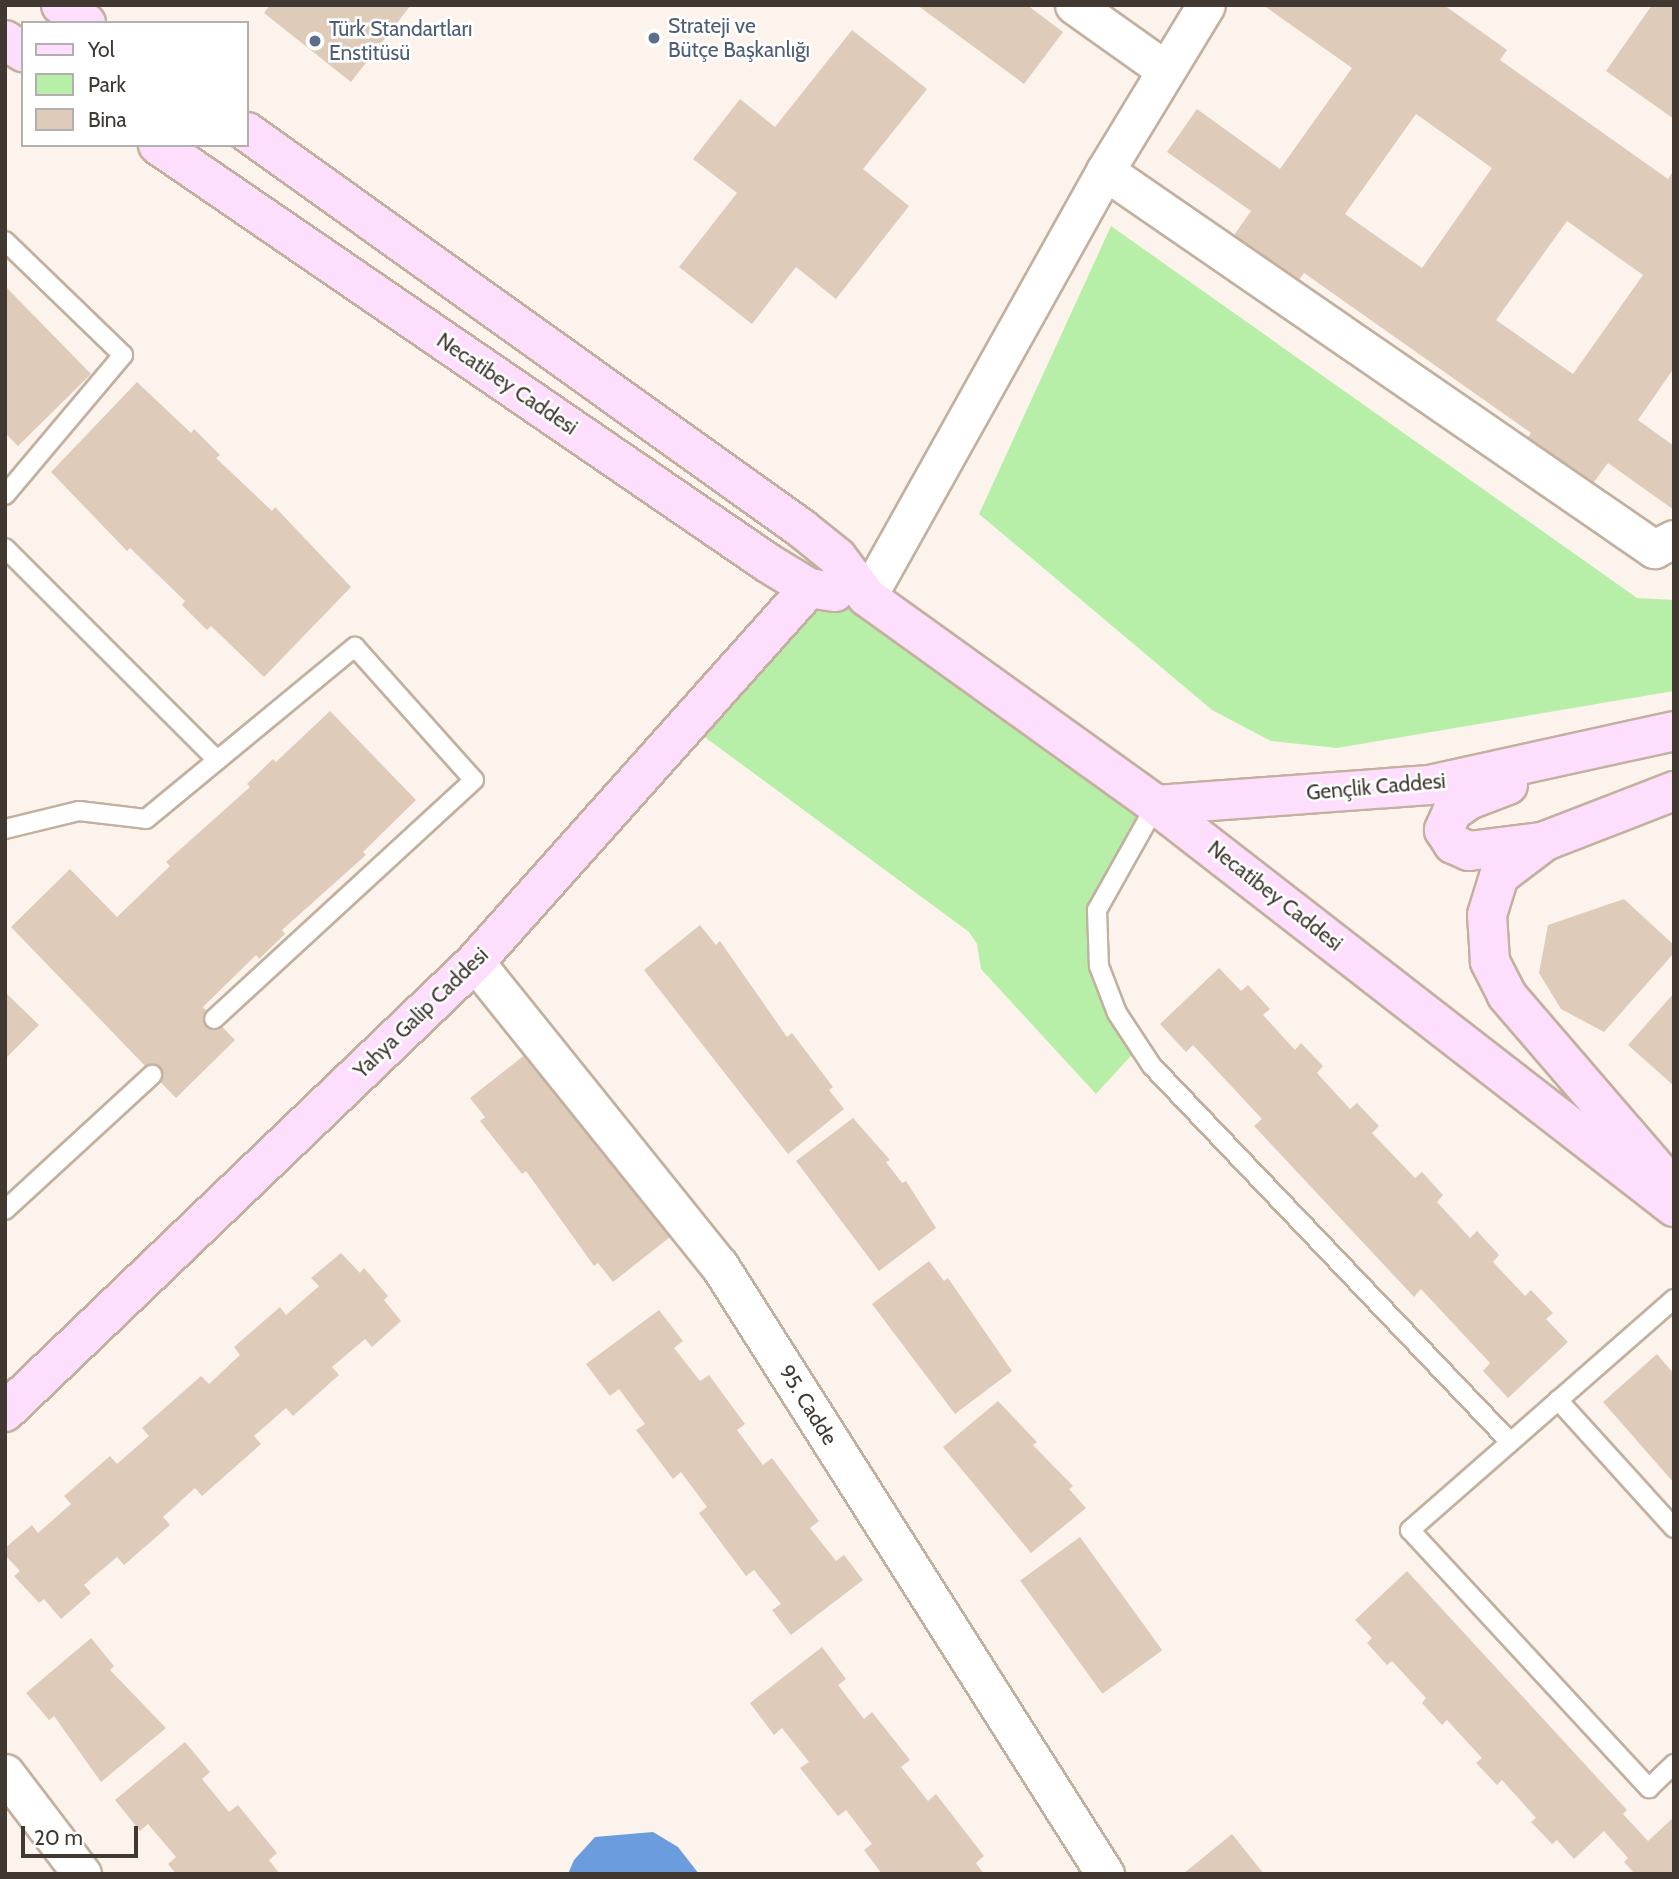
<!DOCTYPE html>
<meta charset="utf-8">
<style>
body{margin:0}
#map{position:relative;width:1679px;height:1879px;overflow:hidden;background:#fcf4ec;font-family:Cabin,sans-serif}
div>[style]{position:absolute}
.green>*{inset:0;background:#b8efa8}
.water>*{inset:0;background:#6b9cdd}
.building>*{inset:0;background:#dfcbb9;transform-origin:0 0}
.roads{filter:drop-shadow(2px 0 #c3b09e) drop-shadow(-2px 0 #c3b09e) drop-shadow(0 2px #c3b09e) drop-shadow(0 -2px #c3b09e)}
.lane>*{height:18px;margin:-9px;padding:0 9px;transform-origin:9px;border-radius:9px;background:#fff}
.street>*{height:37px;margin:-18.5px;padding:0 18.5px;transform-origin:18.5px;border-radius:18.5px;background:#fff}
.secondary>*{height:38px;margin:-19px;padding:0 19px;transform-origin:19px;border-radius:19px;background:#fedefd}
.dots>*{width:19px;height:19px;translate:-50% -50%;box-sizing:border-box;border:4px solid #fff;border-radius:50%}
span{translate:-50% -50%;white-space:nowrap;text-align:center;line-height:1.15;-webkit-text-stroke:5px #fff;paint-order:stroke}
.service-label{font-size:21px;color:#4e5e75}
.left{translate:0 -50%;text-align:left}
.street-label{font-size:21px;color:#403831}
.frame{position:absolute;inset:0;border:7px solid #403831;pointer-events:none}
.legend{position:absolute;left:21px;top:21px;width:228px;height:126px;box-sizing:border-box;background:#fff;border:2px solid #b3afad;margin:0;padding:9px 12px;list-style:none;font-size:21px;color:#403831}
.legend li{display:flex;align-items:center;gap:14px;height:35px}
.legend b{width:35px;border:2px solid #b3afad}
.scale{position:absolute;left:21px;top:1826px;width:117px;height:32px;box-sizing:border-box;border:4px solid #403831;border-top:0;padding-left:9px;font-size:21px;line-height:24px;white-space:nowrap;color:#403831;-webkit-text-stroke:5px #fff;paint-order:stroke}
</style>
<div id="map">
<div class="green">
<i style="clip-path:polygon(1111px 226px,1637px 598px,1674px 600px,1674px 691px,1337px 748px,1271px 741px,1212px 710px,979px 514px)"></i>
<i style="clip-path:polygon(809px 588px,867px 597px,1156px 805px,1097px 910px,1099px 966px,1139px 1047px,1096px 1094px,981px 969px,977px 944px,969px 932px,687px 724px)"></i>
</div>
<div class="water">
<i style="clip-path:polygon(653px 1832px,678px 1847px,699px 1874px,568px 1874px,574px 1860px,595px 1837px)"></i>
</div>
<div class="building">
<i style="clip-path:polygon(270px 5px,411px 5px,351px 82px,264px 13px)"></i>
<i style="clip-path:polygon(917px 5px,1027px 5px,1063px 32px,1024px 84px)"></i>
<i style="clip-path:polygon(evenodd,1263px 5px,1444px 5px,1507px 50px,1500px 60px,1668px 179px,1674px 170px,1674px 368px,1638px 420px,1674px 446px,1674px 510px,1608px 463px,1588px 490px,1523px 444px,1531px 433px,1304px 273px,1296px 284px,1232px 238px,1251px 211px,1167px 152px,1197px 109px,1280px 169px,1352px 68px,1263px 5px,1416px 114px,1492px 168px,1422px 268px,1345px 214px,1416px 114px,1263px 5px,1567px 221px,1643px 275px,1573px 374px,1496px 320px,1567px 221px)"></i>
<i style="clip-path:polygon(1652px 5px,1674px 5px,1674px 119px,1606px 71px)"></i>
<i style="clip-path:polygon(852px 30px,927px 89px,863px 169px,909px 206px,836px 299px,796px 267px,752px 324px,679px 267px,737px 193px,693px 159px,740px 99px,775px 127px)"></i>
<i style="clip-path:polygon(5px 286px,91px 374px,18px 446px,5px 433px)"></i>
<i style="clip-path:polygon(137px 382px,191px 433px,194px 429px,220px 455px,216px 458px,272px 511px,275px 507px,351px 587px,264px 677px,211px 626px,207px 630px,182px 605px,185px 601px,130px 548px,127px 551px,51px 472px)"></i>
<i style="clip-path:polygon(330px 711px,416px 800px,363px 852px,366px 855px,282px 930px,285px 934px,259px 959px,256px 955px,203px 1007px,235px 1040px,176px 1098px,11px 927px,70px 869px,117px 917px,170px 866px,166px 862px,250px 787px,247px 784px,273px 759px,276px 762px)"></i>
<i style="clip-path:polygon(1624px 899px,1674px 945px,1674px 953px,1604px 1032px,1561px 1009px,1539px 973px,1548px 925px)"></i>
<i style="clip-path:polygon(700px 925px,716px 945px,720px 941px,787px 1037px,792px 1033px,833px 1087px,829px 1090px,844px 1109px,788px 1154px,644px 970px)"></i>
<i style="clip-path:polygon(1219px 968px,1241px 991px,1248px 985px,1270px 1009px,1263px 1015px,1295px 1050px,1301px 1043px,1323px 1066px,1317px 1073px,1350px 1109px,1357px 1103px,1379px 1126px,1372px 1133px,1415px 1178px,1422px 1172px,1443px 1195px,1437px 1202px,1470px 1238px,1477px 1231px,1499px 1255px,1493px 1262px,1525px 1296px,1531px 1290px,1553px 1313px,1546px 1319px,1568px 1342px,1508px 1398px,1483px 1371px,1490px 1363px,1421px 1289px,1414px 1297px,1254px 1126px,1262px 1119px,1193px 1045px,1186px 1052px,1160px 1024px)"></i>
<i style="clip-path:polygon(5px 992px,39px 1025px,5px 1059px)"></i>
<i style="clip-path:polygon(1674px 993px,1674px 1086px,1628px 1045px)"></i>
<i style="clip-path:polygon(526px 1054px,670px 1237px,613px 1282px,598px 1263px,594px 1266px,526px 1171px,522px 1174px,480px 1121px,485px 1117px,470px 1098px)"></i>
<i style="clip-path:polygon(853px 1118px,890px 1160px,886px 1162px,902px 1183px,906px 1181px,936px 1228px,879px 1271px,796px 1161px)"></i>
<i style="clip-path:polygon(341px 1253px,360px 1273px,364px 1268px,388px 1296px,384px 1300px,401px 1321px,372px 1347px,365px 1339px,332px 1367px,339px 1375px,293px 1416px,286px 1408px,254px 1436px,261px 1444px,202px 1496px,195px 1488px,163px 1517px,170px 1525px,124px 1565px,117px 1557px,84px 1585px,91px 1593px,61px 1619px,44px 1599px,39px 1603px,14px 1576px,20px 1571px,5px 1555px,5px 1548px,32px 1525px,38px 1533px,71px 1504px,64px 1496px,110px 1456px,117px 1464px,149px 1436px,142px 1428px,201px 1376px,209px 1384px,240px 1355px,234px 1347px,280px 1307px,286px 1315px,319px 1286px,311px 1278px)"></i>
<i style="clip-path:polygon(929px 1261px,944px 1281px,948px 1278px,1012px 1371px,955px 1414px,872px 1304px)"></i>
<i style="clip-path:polygon(659px 1310px,683px 1341px,674px 1348px,700px 1381px,709px 1375px,745px 1424px,737px 1430px,763px 1465px,772px 1458px,819px 1521px,810px 1528px,836px 1561px,844px 1555px,863px 1580px,791px 1635px,772px 1610px,781px 1604px,754px 1570px,746px 1576px,699px 1513px,707px 1507px,681px 1472px,673px 1479px,636px 1430px,645px 1424px,619px 1389px,610px 1396px,586px 1364px)"></i>
<i style="clip-path:polygon(1657px 1354px,1674px 1374px,1674px 1483px,1603px 1402px)"></i>
<i style="clip-path:polygon(998px 1401px,1037px 1442px,1033px 1445px,1073px 1486px,1069px 1489px,1086px 1508px,1031px 1553px,943px 1447px)"></i>
<i style="left:1080px;top:1537px;width:140px;height:74px;rotate:54deg"></i>
<i style="clip-path:polygon(1407px 1571px,1627px 1810px,1623px 1814px,1648px 1841px,1674px 1817px,1674px 1874px,1635px 1874px,1624px 1862px,1628px 1858px,1604px 1831px,1574px 1859px,1557px 1840px,1552px 1844px,1531px 1822px,1536px 1818px,1502px 1780px,1497px 1785px,1476px 1763px,1482px 1758px,1447px 1720px,1442px 1725px,1422px 1703px,1426px 1698px,1392px 1661px,1387px 1665px,1367px 1643px,1372px 1638px,1355px 1620px)"></i>
<i style="clip-path:polygon(91px 1638px,114px 1666px,110px 1670px,166px 1728px,101px 1782px,54px 1716px,49px 1720px,26px 1693px)"></i>
<i style="clip-path:polygon(822px 1647px,846px 1679px,838px 1685px,864px 1719px,872px 1712px,910px 1760px,901px 1767px,928px 1801px,936px 1794px,984px 1856px,976px 1863px,984px 1874px,882px 1874px,864px 1850px,872px 1844px,846px 1810px,838px 1816px,800px 1768px,809px 1762px,782px 1728px,774px 1735px,750px 1703px)"></i>
<i style="clip-path:polygon(185px 1742px,210px 1772px,202px 1779px,229px 1812px,238px 1805px,277px 1853px,269px 1860px,280px 1874px,176px 1874px,168px 1864px,176px 1857px,148px 1824px,140px 1831px,115px 1800px)"></i>
<i style="clip-path:polygon(1232px 1834px,1264px 1874px,1183px 1874px)"></i>
</div>
<div class="roads">
<div class="lane">
<i style="left:5px;top:241px;width:164px;rotate:44deg"></i>
<i style="left:123px;top:355px;width:183px;rotate:130.1deg"></i>
<i style="left:5px;top:548px;width:300px;rotate:45deg"></i>
<i style="left:1156px;top:805px;width:120px;rotate:119.3deg"></i>
<i style="left:1097px;top:910px;width:56px;rotate:88deg"></i>
<i style="left:1099px;top:966px;width:50px;rotate:69deg"></i>
<i style="left:1117px;top:1013px;width:64px;rotate:56.6deg"></i>
<i style="left:1152px;top:1066px;width:519px;rotate:46.4deg"></i>
<i style="left:5px;top:829px;width:76px;rotate:-13.7deg"></i>
<i style="left:79px;top:811px;width:67px;rotate:6.8deg"></i>
<i style="left:146px;top:819px;width:271px;rotate:-39.5deg"></i>
<i style="left:355px;top:647px;width:178px;rotate:48.2deg"></i>
<i style="left:474px;top:780px;width:353px;rotate:137.4deg"></i>
<i style="left:5px;top:1210px;width:200px;rotate:-42.6deg"></i>
<i style="left:1674px;top:1299px;width:351px;rotate:138.8deg"></i>
<i style="left:1410px;top:1530px;width:352px;rotate:47.2deg"></i>
<i style="left:1649px;top:1788px;width:35px;rotate:-44deg"></i>
<i style="left:1558px;top:1400px;width:173px;rotate:47.8deg"></i>
</div>
<div class="street">
<i style="left:1074px;top:5px;width:110px;rotate:35.4deg"></i>
<i style="left:1105px;top:171px;width:667px;rotate:34.55deg"></i>
<i style="left:1654px;top:549px;width:22px;rotate:-27deg"></i>
<i style="left:867px;top:597px;width:488px;rotate:-60.8deg"></i>
<i style="left:1105px;top:171px;width:194px;rotate:-58.7deg"></i>
<i style="left:475px;top:962px;width:389px;rotate:51.2deg"></i>
<i style="left:719px;top:1265px;width:721px;rotate:57.63deg"></i>
<i style="left:5px;top:1773px;width:127px;rotate:52.7deg"></i>
</div>
<div class="secondary">
<i style="left:61px;top:5px;width:31px;rotate:36deg"></i>
<i style="left:5px;top:40px;width:22px;rotate:34deg"></i>
<i style="left:247px;top:132px;width:681px;rotate:35.56deg"></i>
<i style="left:801px;top:528px;width:46px;rotate:38.9deg"></i>
<i style="left:837px;top:557px;width:50px;rotate:53.1deg"></i>
<i style="left:867px;top:597px;width:356px;rotate:35.7deg"></i>
<i style="left:1156px;top:805px;width:656px;rotate:37.81deg"></i>
<i style="left:158px;top:145px;width:739px;rotate:34.42deg"></i>
<i style="left:768px;top:563px;width:48px;rotate:31.4deg"></i>
<i style="left:809px;top:588px;width:26px;rotate:9deg"></i>
<i style="left:1508px;top:785px;width:42px;rotate:159deg"></i>
<i style="left:1469px;top:800px;width:21px;rotate:145deg"></i>
<i style="left:1452px;top:812px;width:20px;rotate:114deg"></i>
<i style="left:1444px;top:830px;width:17px;rotate:57deg"></i>
<i style="left:1453px;top:844px;width:17px;rotate:24deg"></i>
<i style="left:1469px;top:851px;width:72px;rotate:-7.2deg"></i>
<i style="left:1156px;top:805px;width:274px;rotate:-4.2deg"></i>
<i style="left:1429px;top:785px;width:251px;rotate:-12.4deg"></i>
<i style="left:1665px;top:1179px;width:243px;rotate:-130.7deg"></i>
<i style="left:1507px;top:995px;width:38px;rotate:-117deg"></i>
<i style="left:1490px;top:961px;width:46px;rotate:-93.7deg"></i>
<i style="left:1487px;top:915px;width:41px;rotate:-72.9deg"></i>
<i style="left:1499px;top:876px;width:58px;rotate:-37.3deg"></i>
<i style="left:1545px;top:841px;width:138px;rotate:-21.2deg"></i>
<i style="left:5px;top:1412px;width:651px;rotate:-43.75deg"></i>
<i style="left:475px;top:962px;width:501px;rotate:-48.23deg"></i>
</div>
</div>
<div class="dots">
<i style="left:654px;top:38px;background:#5c6f8a"></i>
<i style="left:315px;top:41px;background:#5c6f8a"></i>
</div>
<div class="service-label">
<span class="left" style="left:668px;top:38px">Strateji ve<br>Bütçe Başkanlığı</span>
<span class="left" style="left:329px;top:41px">Türk Standartları<br>Enstitüsü</span>
</div>
<div class="street-label">
<span style="left:507px;top:384px;rotate:34deg">Necatibey Caddesi</span>
<span style="left:1376px;top:787px;rotate:-5deg">Gençlik Caddesi</span>
<span style="left:1275px;top:896px;rotate:38deg">Necatibey Caddesi</span>
<span style="left:421px;top:1013px;rotate:-44deg">Yahya Galip Caddesi</span>
<span style="left:808px;top:1405px;rotate:58deg">95. Cadde</span>
</div>
<div class="frame"></div>
<ul class="legend">
<li><b style="height:9px;background:#fedefd"></b>Yol</li>
<li><b style="height:19px;background:#b8efa8"></b>Park</li>
<li><b style="height:19px;background:#dfcbb9"></b>Bina</li>
</ul>
<div class="scale">20 m</div>
</div>
